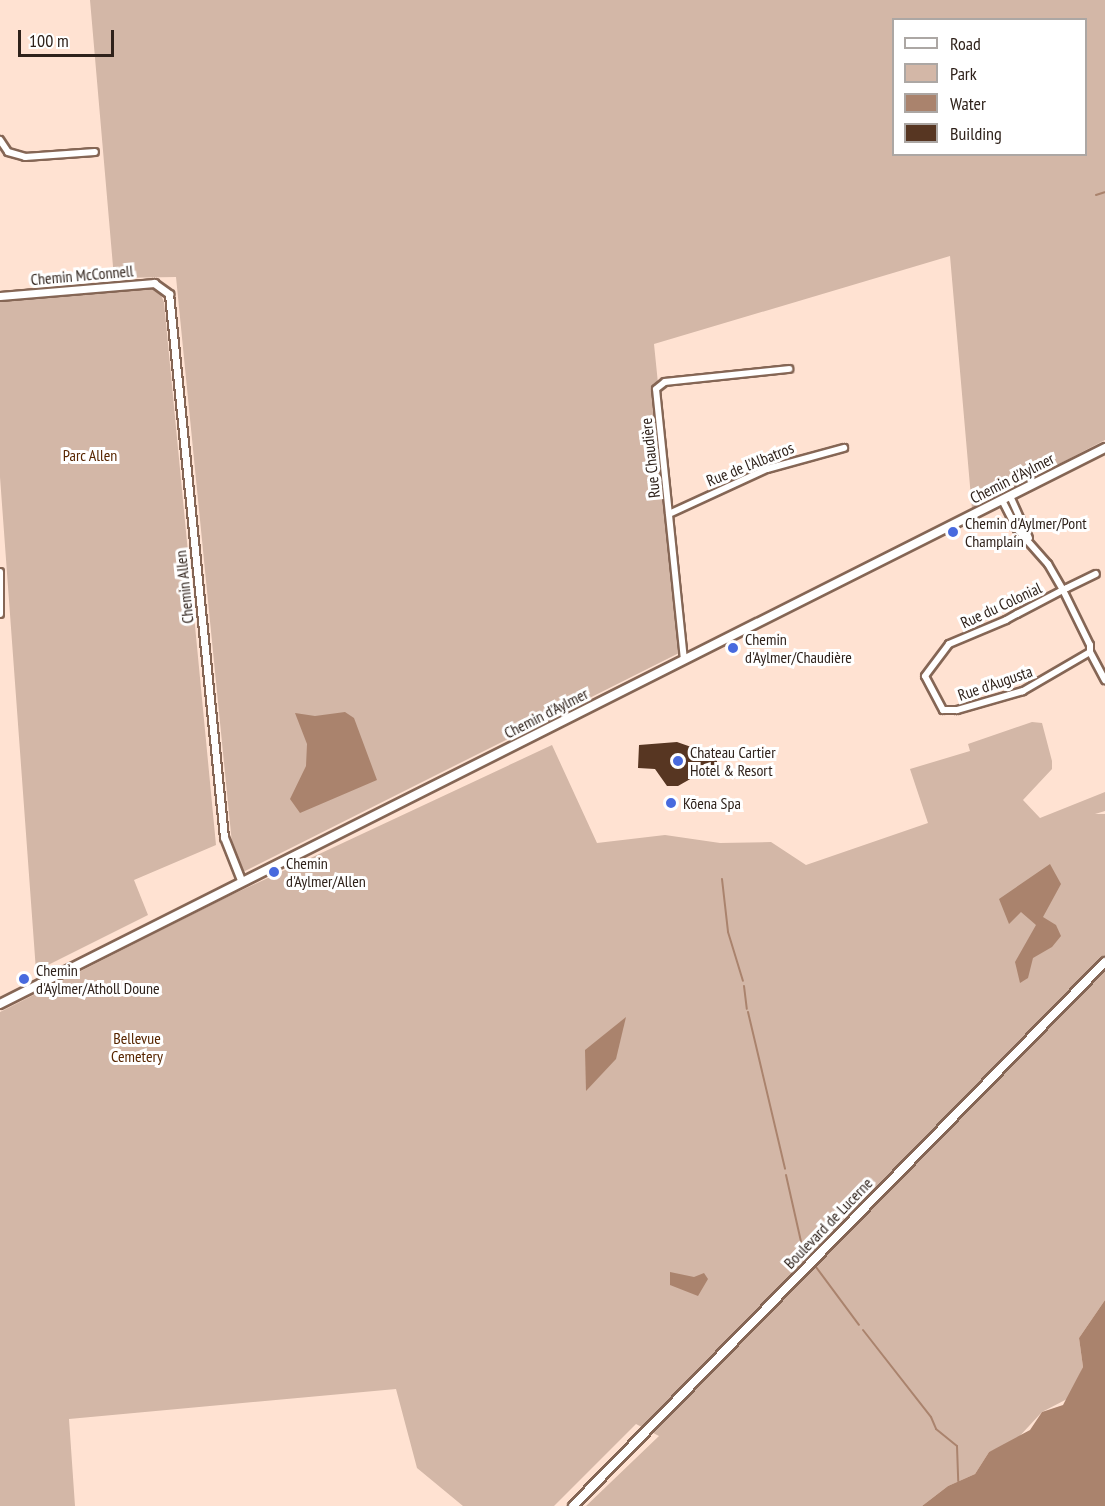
<!DOCTYPE html>
<meta charset="utf-8">
<style>
body{margin:0}
#map{position:relative;width:1105px;height:1506px;overflow:hidden;background:#ffe2d2;font-family:"PT Sans Narrow",sans-serif}
div>[style]{position:absolute}
.green>*{inset:0;background:#d3b7a7}
.water>*{inset:0;background:#aa836d}
.stream>*{height:2px;margin:-1px;padding:0 1px;transform-origin:1px;border-radius:1px;background:#aa836d}
.building>*{inset:0;background:#573622}
.roads{filter:drop-shadow(2px 0 #856655) drop-shadow(-2px 0 #856655) drop-shadow(0 2px #856655) drop-shadow(0 -2px #856655)}
.minor>*{height:6px;margin:-3px;padding:0 3px;transform-origin:3px;border-radius:3px;background:#fff}
.tertiary>*{height:7px;margin:-3.5px;padding:0 3.5px;transform-origin:3.5px;border-radius:3.5px;background:#fff}
.secondary>*{height:8px;margin:-4px;padding:0 4px;transform-origin:4px;border-radius:4px;background:#fff}
.dots>*{width:16px;height:16px;translate:-50% -50%;box-sizing:border-box;border:3px solid #fff;border-radius:50%}
span{translate:-50% -50%;white-space:nowrap;text-align:center;line-height:1.15;-webkit-text-stroke:6px #fff;paint-order:stroke}
.street-label{font-size:16px;color:#2f221b}
.park-label{font-size:16px;color:#582600}
.poi-label{font-size:16px;color:#2f221b}
.left{translate:0 -50%;text-align:left}
.legend{position:absolute;left:892px;top:18px;width:195px;height:138px;box-sizing:border-box;background:#fff;border:2px solid #aca7a4;margin:0;padding:8px 10px;list-style:none;font-size:18px;color:#2f221b}
.legend li{display:flex;align-items:center;gap:12px;height:30px}
.legend b{width:30px;border:2px solid #aca7a4}
.scale{position:absolute;left:18px;top:30px;width:96px;height:27px;box-sizing:border-box;border:3px solid #2f221b;border-top:0;padding-left:8px;font-size:18px;line-height:21px;white-space:nowrap;color:#2f221b;-webkit-text-stroke:4px #fff;paint-order:stroke}
</style>
<div id="map">
<div class="green">
<i style="clip-path:polygon(evenodd,90px 0,1105px 0,1105px 440px,972px 509px,950px 256px,654px 344px,685px 650px,243px 872px,234px 864px,176px 277px,114px 278px,90px 0,894px 20px,1086px 20px,1086px 154px,894px 154px,894px 20px)"></i>
<i style="clip-path:polygon(148px 287px,159px 291px,164px 302px,216px 845px,134px 880px,148px 915px,36px 971px,0 477px,0 301px)"></i>
<i style="clip-path:polygon(1032px 722px,1042px 723px,1052px 761px,1052px 769px,1023px 800px,1040px 818px,1105px 792px,1105px 811px,1095px 814px,1105px 814px,1105px 1300px,1079px 1338px,1083px 1367px,1069px 1398px,1042px 1412px,1016px 1440px,989px 1452px,975px 1474px,948px 1486px,922px 1506px,586px 1506px,659px 1436px,636px 1424px,554px 1506px,463px 1506px,417px 1468px,396px 1389px,69px 1419px,75px 1506px,0 1506px,0 1012px,225px 898px,552px 745px,597px 843px,665px 835px,720px 843px,771px 842px,806px 865px,928px 823px,910px 769px,970px 751px,968px 744px)"></i>
</div>
<div class="water">
<i style="clip-path:polygon(345px 712px,354px 718px,377px 780px,300px 813px,290px 799px,306px 766px,307px 744px,295px 713px,315px 716px)"></i>
<i style="clip-path:polygon(1050px 864px,1061px 884px,1043px 917px,1056px 925px,1061px 936px,1052px 947px,1033px 958px,1028px 978px,1020px 983px,1015px 962px,1036px 925px,1021px 912px,1009px 924px,999px 899px)"></i>
<i style="clip-path:polygon(626px 1017px,616px 1059px,586px 1091px,585px 1050px)"></i>
<i style="clip-path:polygon(670px 1272px,694px 1277px,704px 1273px,708px 1279px,698px 1296px,670px 1285px)"></i>
<i style="clip-path:polygon(1105px 1300px,1105px 1506px,922px 1506px,948px 1486px,975px 1474px,989px 1452px,1030px 1430px,1042px 1412px,1063px 1405px,1083px 1367px,1079px 1338px)"></i>
</div>
<div class="stream">
<i style="left:1096px;top:195px;width:9px;rotate:-18deg"></i>
<i style="left:722px;top:879px;width:53px;rotate:83.5deg"></i>
<i style="left:728px;top:932px;width:51px;rotate:73deg"></i>
<i style="left:744px;top:986px;width:23px;rotate:83deg"></i>
<i style="left:748px;top:1012px;width:161px;rotate:76.7deg"></i>
<i style="left:786px;top:1175px;width:82px;rotate:77.3deg"></i>
<i style="left:816px;top:1267px;width:72px;rotate:53.4deg"></i>
<i style="left:863px;top:1330px;width:110px;rotate:52deg"></i>
<i style="left:931px;top:1417px;width:13px;rotate:67deg"></i>
<i style="left:936px;top:1429px;width:27px;rotate:39deg"></i>
<i style="left:957px;top:1446px;width:35px;rotate:88deg"></i>
</div>
<div class="building">
<i style="clip-path:polygon(677px 742px,717px 756px,717px 774px,699px 774px,678px 786px,667px 786px,655px 769px,638px 768px,639px 745px)"></i>
</div>
<div class="roads">
<div class="minor">
<i style="left:0;top:140px;width:14px;rotate:56deg"></i>
<i style="left:8px;top:152px;width:18px;rotate:16deg"></i>
<i style="left:25px;top:157px;width:70px;rotate:-4.1deg"></i>
<i style="left:1010px;top:496px;width:46px;rotate:65.7deg"></i>
<i style="left:1002px;top:500px;width:33px;rotate:63deg"></i>
<i style="left:1017px;top:529px;width:47px;rotate:48.5deg"></i>
<i style="left:1048px;top:564px;width:30px;rotate:60deg"></i>
<i style="left:1063px;top:590px;width:61px;rotate:63.9deg"></i>
<i style="left:1090px;top:645px;width:7px;rotate:90deg"></i>
<i style="left:1090px;top:652px;width:78px;rotate:149.8deg"></i>
<i style="left:1023px;top:691px;width:69px;rotate:163.9deg"></i>
<i style="left:957px;top:710px;width:14px;rotate:180deg"></i>
<i style="left:943px;top:710px;width:38px;rotate:-118deg"></i>
<i style="left:925px;top:676px;width:40px;rotate:-53deg"></i>
<i style="left:949px;top:644px;width:62px;rotate:-22.8deg"></i>
<i style="left:1006px;top:620px;width:13px;rotate:-29deg"></i>
<i style="left:1017px;top:614px;width:52px;rotate:-27.6deg"></i>
<i style="left:1063px;top:590px;width:4px;rotate:-27deg"></i>
<i style="left:1067px;top:588px;width:32px;rotate:-26deg"></i>
<i style="left:669px;top:514px;width:108px;rotate:-24.7deg"></i>
<i style="left:767px;top:469px;width:80px;rotate:-15.3deg"></i>
<i style="left:0;top:572px;width:42px;rotate:90deg"></i>
<i style="left:1090px;top:652px;width:32px;rotate:62deg"></i>
<i style="left:684px;top:660px;width:272px;rotate:-95.9deg"></i>
<i style="left:656px;top:389px;width:11px;rotate:-38deg"></i>
<i style="left:665px;top:382px;width:125px;rotate:-6deg"></i>
</div>
<div class="tertiary">
<i style="left:0;top:296px;width:155px;rotate:-4.8deg"></i>
<i style="left:154px;top:283px;width:19px;rotate:36deg"></i>
<i style="left:169px;top:294px;width:546px;rotate:84.22deg"></i>
<i style="left:224px;top:837px;width:46px;rotate:68.4deg"></i>
</div>
<div class="secondary">
<i style="left:0;top:1004px;width:1237px;rotate:-26.71deg"></i>
<i style="left:573px;top:1506px;width:761px;rotate:-45.64deg"></i>
</div>
</div>
<div class="dots">
<i style="left:953px;top:532px;background:#486ade"></i>
<i style="left:733px;top:648px;background:#486ade"></i>
<i style="left:678px;top:761px;background:#486ade"></i>
<i style="left:671px;top:803px;background:#486ade"></i>
<i style="left:274px;top:872px;background:#486ade"></i>
<i style="left:24px;top:979px;background:#486ade"></i>
</div>
<div class="street-label">
<span style="left:82px;top:275px;rotate:-5deg">Chemin McConnell</span>
<span style="left:650px;top:458px;rotate:-96deg">Rue Chaudière</span>
<span style="left:750px;top:464px;rotate:-22deg">Rue de l'Albatros</span>
<span style="left:1012px;top:478px;rotate:-27deg">Chemin d'Aylmer</span>
<span style="left:184px;top:587px;rotate:-96deg">Chemin Allen</span>
<span style="left:1001px;top:605px;rotate:-25deg">Rue du Colonial</span>
<span style="left:995px;top:683px;rotate:-19deg">Rue d'Augusta</span>
<span style="left:546px;top:713px;rotate:-27deg">Chemin d'Aylmer</span>
<span style="left:828px;top:1223px;rotate:-46deg">Boulevard de Lucerne</span>
</div>
<div class="park-label">
<span style="left:90px;top:455px">Parc Allen</span>
<span style="left:137px;top:1047px">Bellevue<br>Cemetery</span>
</div>
<div class="poi-label">
<span class="left" style="left:965px;top:532px">Chemin d'Aylmer/Pont<br>Champlain</span>
<span class="left" style="left:745px;top:648px">Chemin<br>d'Aylmer/Chaudière</span>
<span class="left" style="left:690px;top:761px">Chateau Cartier<br>Hotel &amp; Resort</span>
<span class="left" style="left:683px;top:803px">Kōena Spa</span>
<span class="left" style="left:286px;top:872px">Chemin<br>d'Aylmer/Allen</span>
<span class="left" style="left:36px;top:979px">Chemin<br>d'Aylmer/Atholl Doune</span>
</div>
<ul class="legend">
<li><b style="height:8px;background:#fff"></b>Road</li>
<li><b style="height:16px;background:#d3b7a7"></b>Park</li>
<li><b style="height:16px;background:#aa836d"></b>Water</li>
<li><b style="height:16px;background:#573622"></b>Building</li>
</ul>
<div class="scale">100 m</div>
</div>
